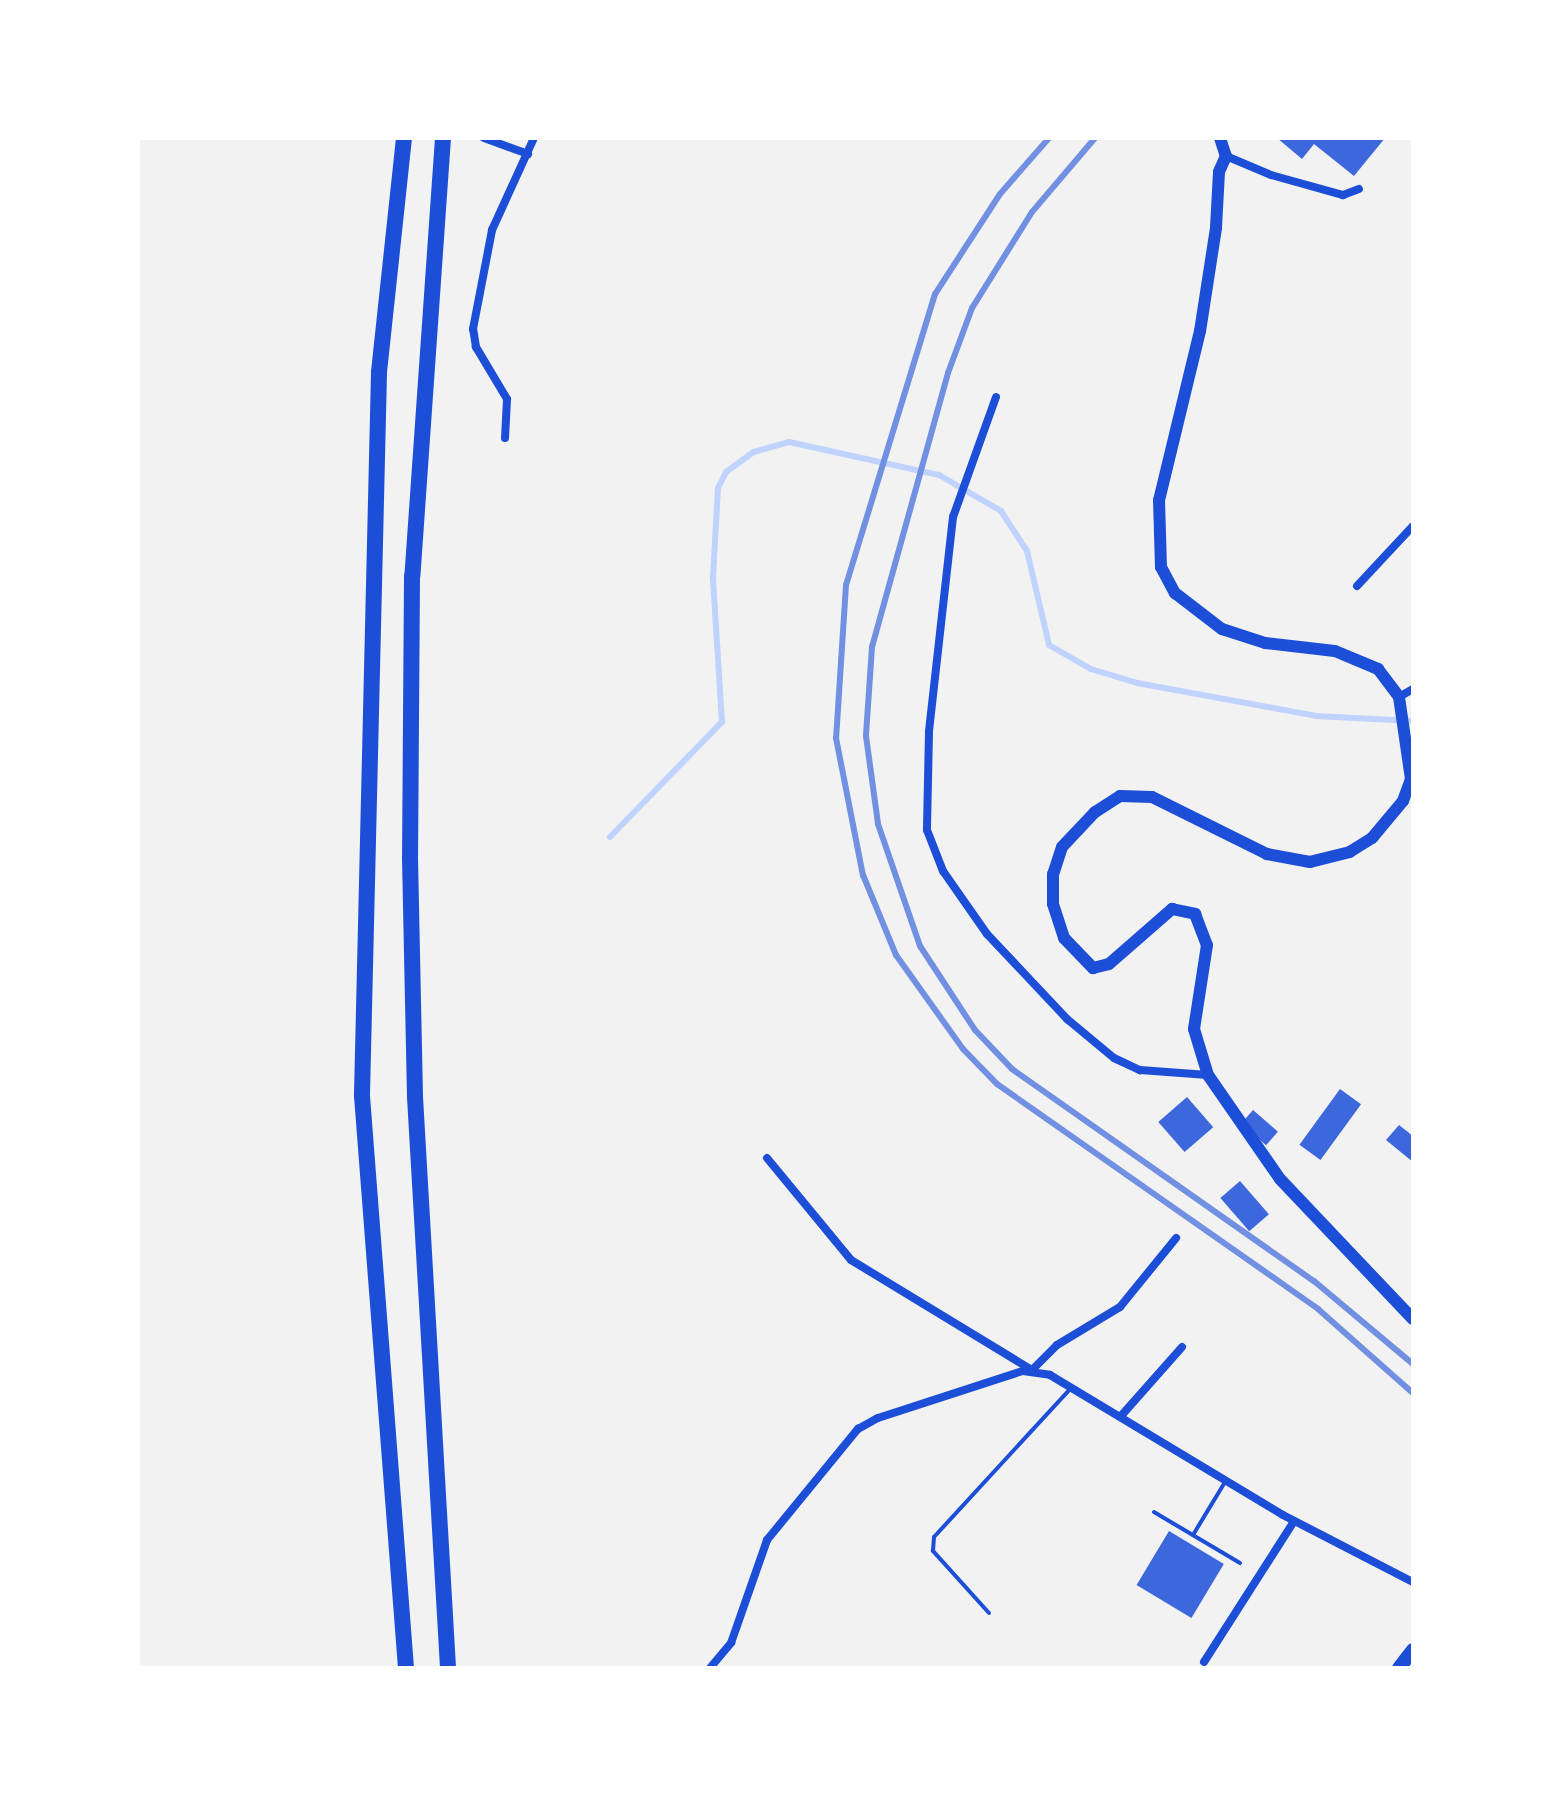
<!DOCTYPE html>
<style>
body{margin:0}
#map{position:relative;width:1551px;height:1806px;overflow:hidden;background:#f2f2f2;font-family:"PT Sans Narrow",sans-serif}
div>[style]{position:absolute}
.stream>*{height:6px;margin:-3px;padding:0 3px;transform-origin:3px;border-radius:3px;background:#bfd3fe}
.building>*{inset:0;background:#3d67dc;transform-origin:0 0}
.service>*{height:4px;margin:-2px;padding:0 2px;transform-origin:2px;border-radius:2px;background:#1d4ed8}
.minor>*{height:8px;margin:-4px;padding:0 4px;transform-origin:4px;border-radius:4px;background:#1d4ed8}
.secondary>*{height:12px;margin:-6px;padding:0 6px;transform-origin:6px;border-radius:6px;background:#1d4ed8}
.trunk>*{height:14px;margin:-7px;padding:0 7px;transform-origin:7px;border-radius:7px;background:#1d4ed8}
.motorway>*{height:16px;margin:-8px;padding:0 8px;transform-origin:8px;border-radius:8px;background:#1d4ed8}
.rail>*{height:6px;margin:-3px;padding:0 3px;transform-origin:3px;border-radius:3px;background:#7290e2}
span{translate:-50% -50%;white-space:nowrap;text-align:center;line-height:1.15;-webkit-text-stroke:6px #fff;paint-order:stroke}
.frame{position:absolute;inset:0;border:140px solid #fff;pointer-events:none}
</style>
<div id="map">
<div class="stream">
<i style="left:610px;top:837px;width:161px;rotate:-45.8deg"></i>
<i style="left:722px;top:722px;width:145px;rotate:-93.6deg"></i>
<i style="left:713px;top:577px;width:89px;rotate:-86.8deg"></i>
<i style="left:718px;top:488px;width:18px;rotate:-63deg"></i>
<i style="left:726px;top:472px;width:34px;rotate:-36deg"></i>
<i style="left:754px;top:452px;width:36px;rotate:-16deg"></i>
<i style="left:789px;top:442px;width:154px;rotate:12.4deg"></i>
<i style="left:939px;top:475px;width:72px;rotate:30.1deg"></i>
<i style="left:1001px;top:511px;width:48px;rotate:57deg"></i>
<i style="left:1027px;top:551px;width:97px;rotate:76.8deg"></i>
<i style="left:1049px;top:645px;width:48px;rotate:29.7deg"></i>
<i style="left:1091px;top:669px;width:48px;rotate:16.9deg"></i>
<i style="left:1137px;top:683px;width:182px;rotate:10.4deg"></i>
<i style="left:1316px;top:716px;width:97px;rotate:3deg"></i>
</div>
<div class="building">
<i style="clip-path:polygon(1277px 138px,1385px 138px,1354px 176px,1314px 144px,1302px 159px)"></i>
<i style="left:1340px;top:1089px;width:26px;height:69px;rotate:36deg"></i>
<i style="left:1187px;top:1097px;width:40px;height:38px;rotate:49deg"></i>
<i style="left:1253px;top:1110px;width:33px;height:18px;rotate:41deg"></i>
<i style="clip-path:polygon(1399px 1125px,1413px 1136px,1413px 1162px,1386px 1140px)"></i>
<i style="left:1240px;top:1181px;width:44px;height:26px;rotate:49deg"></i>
<i style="left:1169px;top:1531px;width:64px;height:63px;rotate:31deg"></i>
</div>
<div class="service">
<i style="left:1154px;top:1512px;width:100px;rotate:30.7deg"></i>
<i style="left:1193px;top:1535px;width:62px;rotate:-58.9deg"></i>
<i style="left:989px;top:1613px;width:84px;rotate:-132.1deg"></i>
<i style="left:933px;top:1551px;width:14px;rotate:-86deg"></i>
<i style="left:934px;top:1537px;width:201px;rotate:-47.4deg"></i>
</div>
<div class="minor">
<i style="left:484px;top:138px;width:47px;rotate:20deg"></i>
<i style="left:1226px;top:156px;width:49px;rotate:22.9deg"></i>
<i style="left:1271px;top:175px;width:75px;rotate:15.5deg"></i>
<i style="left:1343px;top:195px;width:17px;rotate:-21deg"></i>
<i style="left:996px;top:397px;width:127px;rotate:109.7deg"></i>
<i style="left:953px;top:517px;width:216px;rotate:96.4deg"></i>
<i style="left:929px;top:732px;width:98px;rotate:91.2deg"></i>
<i style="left:927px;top:830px;width:44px;rotate:68.7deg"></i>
<i style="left:943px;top:871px;width:77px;rotate:55.1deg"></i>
<i style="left:987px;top:934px;width:117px;rotate:46.7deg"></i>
<i style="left:1067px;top:1019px;width:61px;rotate:39.7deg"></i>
<i style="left:1114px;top:1058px;width:29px;rotate:25deg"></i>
<i style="left:1140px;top:1070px;width:68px;rotate:4.2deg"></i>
<i style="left:505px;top:438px;width:39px;rotate:-87deg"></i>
<i style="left:507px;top:399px;width:61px;rotate:-120.8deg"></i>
<i style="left:476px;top:347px;width:18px;rotate:-99deg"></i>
<i style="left:473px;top:329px;width:101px;rotate:-79.1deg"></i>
<i style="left:492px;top:230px;width:101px;rotate:-65.5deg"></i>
<i style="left:1357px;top:586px;width:82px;rotate:-47deg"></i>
<i style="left:1399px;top:697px;width:16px;rotate:-30deg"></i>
<i style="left:767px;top:1158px;width:132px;rotate:50.5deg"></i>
<i style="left:851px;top:1260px;width:212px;rotate:31.3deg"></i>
<i style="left:1032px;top:1370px;width:35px;rotate:-45deg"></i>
<i style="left:1057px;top:1345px;width:74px;rotate:-31.1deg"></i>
<i style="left:1120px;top:1307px;width:89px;rotate:-50.9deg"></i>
<i style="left:1121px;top:1416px;width:92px;rotate:-48.5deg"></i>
<i style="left:1204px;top:1662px;width:167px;rotate:-57.4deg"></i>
<i style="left:710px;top:1668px;width:33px;rotate:-50deg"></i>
<i style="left:731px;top:1643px;width:109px;rotate:-70.7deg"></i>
<i style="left:767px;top:1540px;width:144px;rotate:-50.7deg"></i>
<i style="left:858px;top:1429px;width:23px;rotate:-29deg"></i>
<i style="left:878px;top:1418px;width:152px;rotate:-18deg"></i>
<i style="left:1023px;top:1371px;width:27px;rotate:8deg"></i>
<i style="left:1050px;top:1375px;width:272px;rotate:31deg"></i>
<i style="left:1283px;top:1515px;width:146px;rotate:27.3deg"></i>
</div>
<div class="secondary">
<i style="left:1220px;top:138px;width:19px;rotate:72deg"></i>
<i style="left:1226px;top:156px;width:17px;rotate:114deg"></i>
<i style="left:1219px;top:172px;width:56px;rotate:93.1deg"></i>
<i style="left:1216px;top:228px;width:104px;rotate:98.8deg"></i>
<i style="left:1200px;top:331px;width:174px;rotate:103.6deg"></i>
<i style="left:1159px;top:500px;width:67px;rotate:88.3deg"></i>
<i style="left:1161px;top:567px;width:30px;rotate:62deg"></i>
<i style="left:1175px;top:593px;width:59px;rotate:37.5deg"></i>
<i style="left:1222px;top:629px;width:45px;rotate:18deg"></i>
<i style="left:1265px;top:643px;width:70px;rotate:6.5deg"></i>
<i style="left:1335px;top:651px;width:47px;rotate:22.7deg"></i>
<i style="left:1378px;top:669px;width:35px;rotate:53deg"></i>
<i style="left:1399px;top:697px;width:83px;rotate:81.7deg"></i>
<i style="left:1411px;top:779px;width:23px;rotate:110deg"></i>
<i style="left:1403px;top:801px;width:48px;rotate:130deg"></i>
<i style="left:1372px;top:838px;width:26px;rotate:148deg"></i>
<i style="left:1350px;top:852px;width:41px;rotate:166deg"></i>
<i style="left:1310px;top:862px;width:44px;rotate:-169.5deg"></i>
<i style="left:1267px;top:854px;width:128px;rotate:-153.6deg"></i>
<i style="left:1152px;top:797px;width:32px;rotate:-178deg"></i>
<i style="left:1120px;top:796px;width:30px;rotate:147deg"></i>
<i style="left:1095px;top:812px;width:48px;rotate:133.3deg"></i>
<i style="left:1062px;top:847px;width:28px;rotate:108deg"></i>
<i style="left:1053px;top:874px;width:30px;rotate:90deg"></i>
<i style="left:1053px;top:904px;width:36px;rotate:72deg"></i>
<i style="left:1064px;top:938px;width:42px;rotate:46deg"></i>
<i style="left:1093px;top:968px;width:16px;rotate:-14deg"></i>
<i style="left:1109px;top:964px;width:84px;rotate:-41.1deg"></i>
<i style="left:1172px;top:909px;width:24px;rotate:12deg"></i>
<i style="left:1195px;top:914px;width:33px;rotate:69deg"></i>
<i style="left:1207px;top:945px;width:85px;rotate:98.8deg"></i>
<i style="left:1194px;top:1029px;width:48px;rotate:73.1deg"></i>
<i style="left:1208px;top:1075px;width:126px;rotate:55.3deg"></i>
<i style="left:1280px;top:1179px;width:193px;rotate:46.5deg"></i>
</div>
<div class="trunk">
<i style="left:1399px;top:1668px;width:23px;rotate:-52deg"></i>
</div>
<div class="motorway">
<i style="left:404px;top:138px;width:236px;rotate:96.1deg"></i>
<i style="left:379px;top:373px;width:723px;rotate:91.35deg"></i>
<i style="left:362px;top:1096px;width:574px;rotate:85.6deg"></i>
<i style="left:443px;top:138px;width:439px;rotate:94deg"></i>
<i style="left:412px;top:576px;width:282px;rotate:90.4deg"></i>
<i style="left:410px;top:858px;width:239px;rotate:88.8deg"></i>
<i style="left:415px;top:1097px;width:572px;rotate:86.69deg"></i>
</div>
<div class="rail">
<i style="left:1049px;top:138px;width:74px;rotate:131.2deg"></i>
<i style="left:1000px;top:194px;width:119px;rotate:123deg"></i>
<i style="left:935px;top:294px;width:304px;rotate:107deg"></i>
<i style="left:846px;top:585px;width:153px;rotate:93.7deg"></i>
<i style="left:836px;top:738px;width:140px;rotate:78.9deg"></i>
<i style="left:863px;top:875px;width:87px;rotate:67.6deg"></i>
<i style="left:896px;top:955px;width:115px;rotate:54.5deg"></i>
<i style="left:963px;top:1049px;width:49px;rotate:45.8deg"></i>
<i style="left:997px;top:1084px;width:392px;rotate:35deg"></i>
<i style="left:1318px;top:1309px;width:127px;rotate:41.5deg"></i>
<i style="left:1095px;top:138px;width:97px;rotate:130.4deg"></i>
<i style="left:1032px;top:212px;width:113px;rotate:122deg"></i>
<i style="left:972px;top:308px;width:69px;rotate:110.3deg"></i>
<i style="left:948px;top:373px;width:284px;rotate:105.5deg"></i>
<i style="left:872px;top:647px;width:89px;rotate:93.9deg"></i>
<i style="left:866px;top:736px;width:89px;rotate:82.2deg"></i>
<i style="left:878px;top:824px;width:129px;rotate:71deg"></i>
<i style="left:920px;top:946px;width:100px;rotate:56.8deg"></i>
<i style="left:975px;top:1030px;width:54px;rotate:46.5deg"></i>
<i style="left:1012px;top:1069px;width:369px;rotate:35.1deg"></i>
<i style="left:1314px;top:1281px;width:129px;rotate:40deg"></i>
</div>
<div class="frame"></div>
</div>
